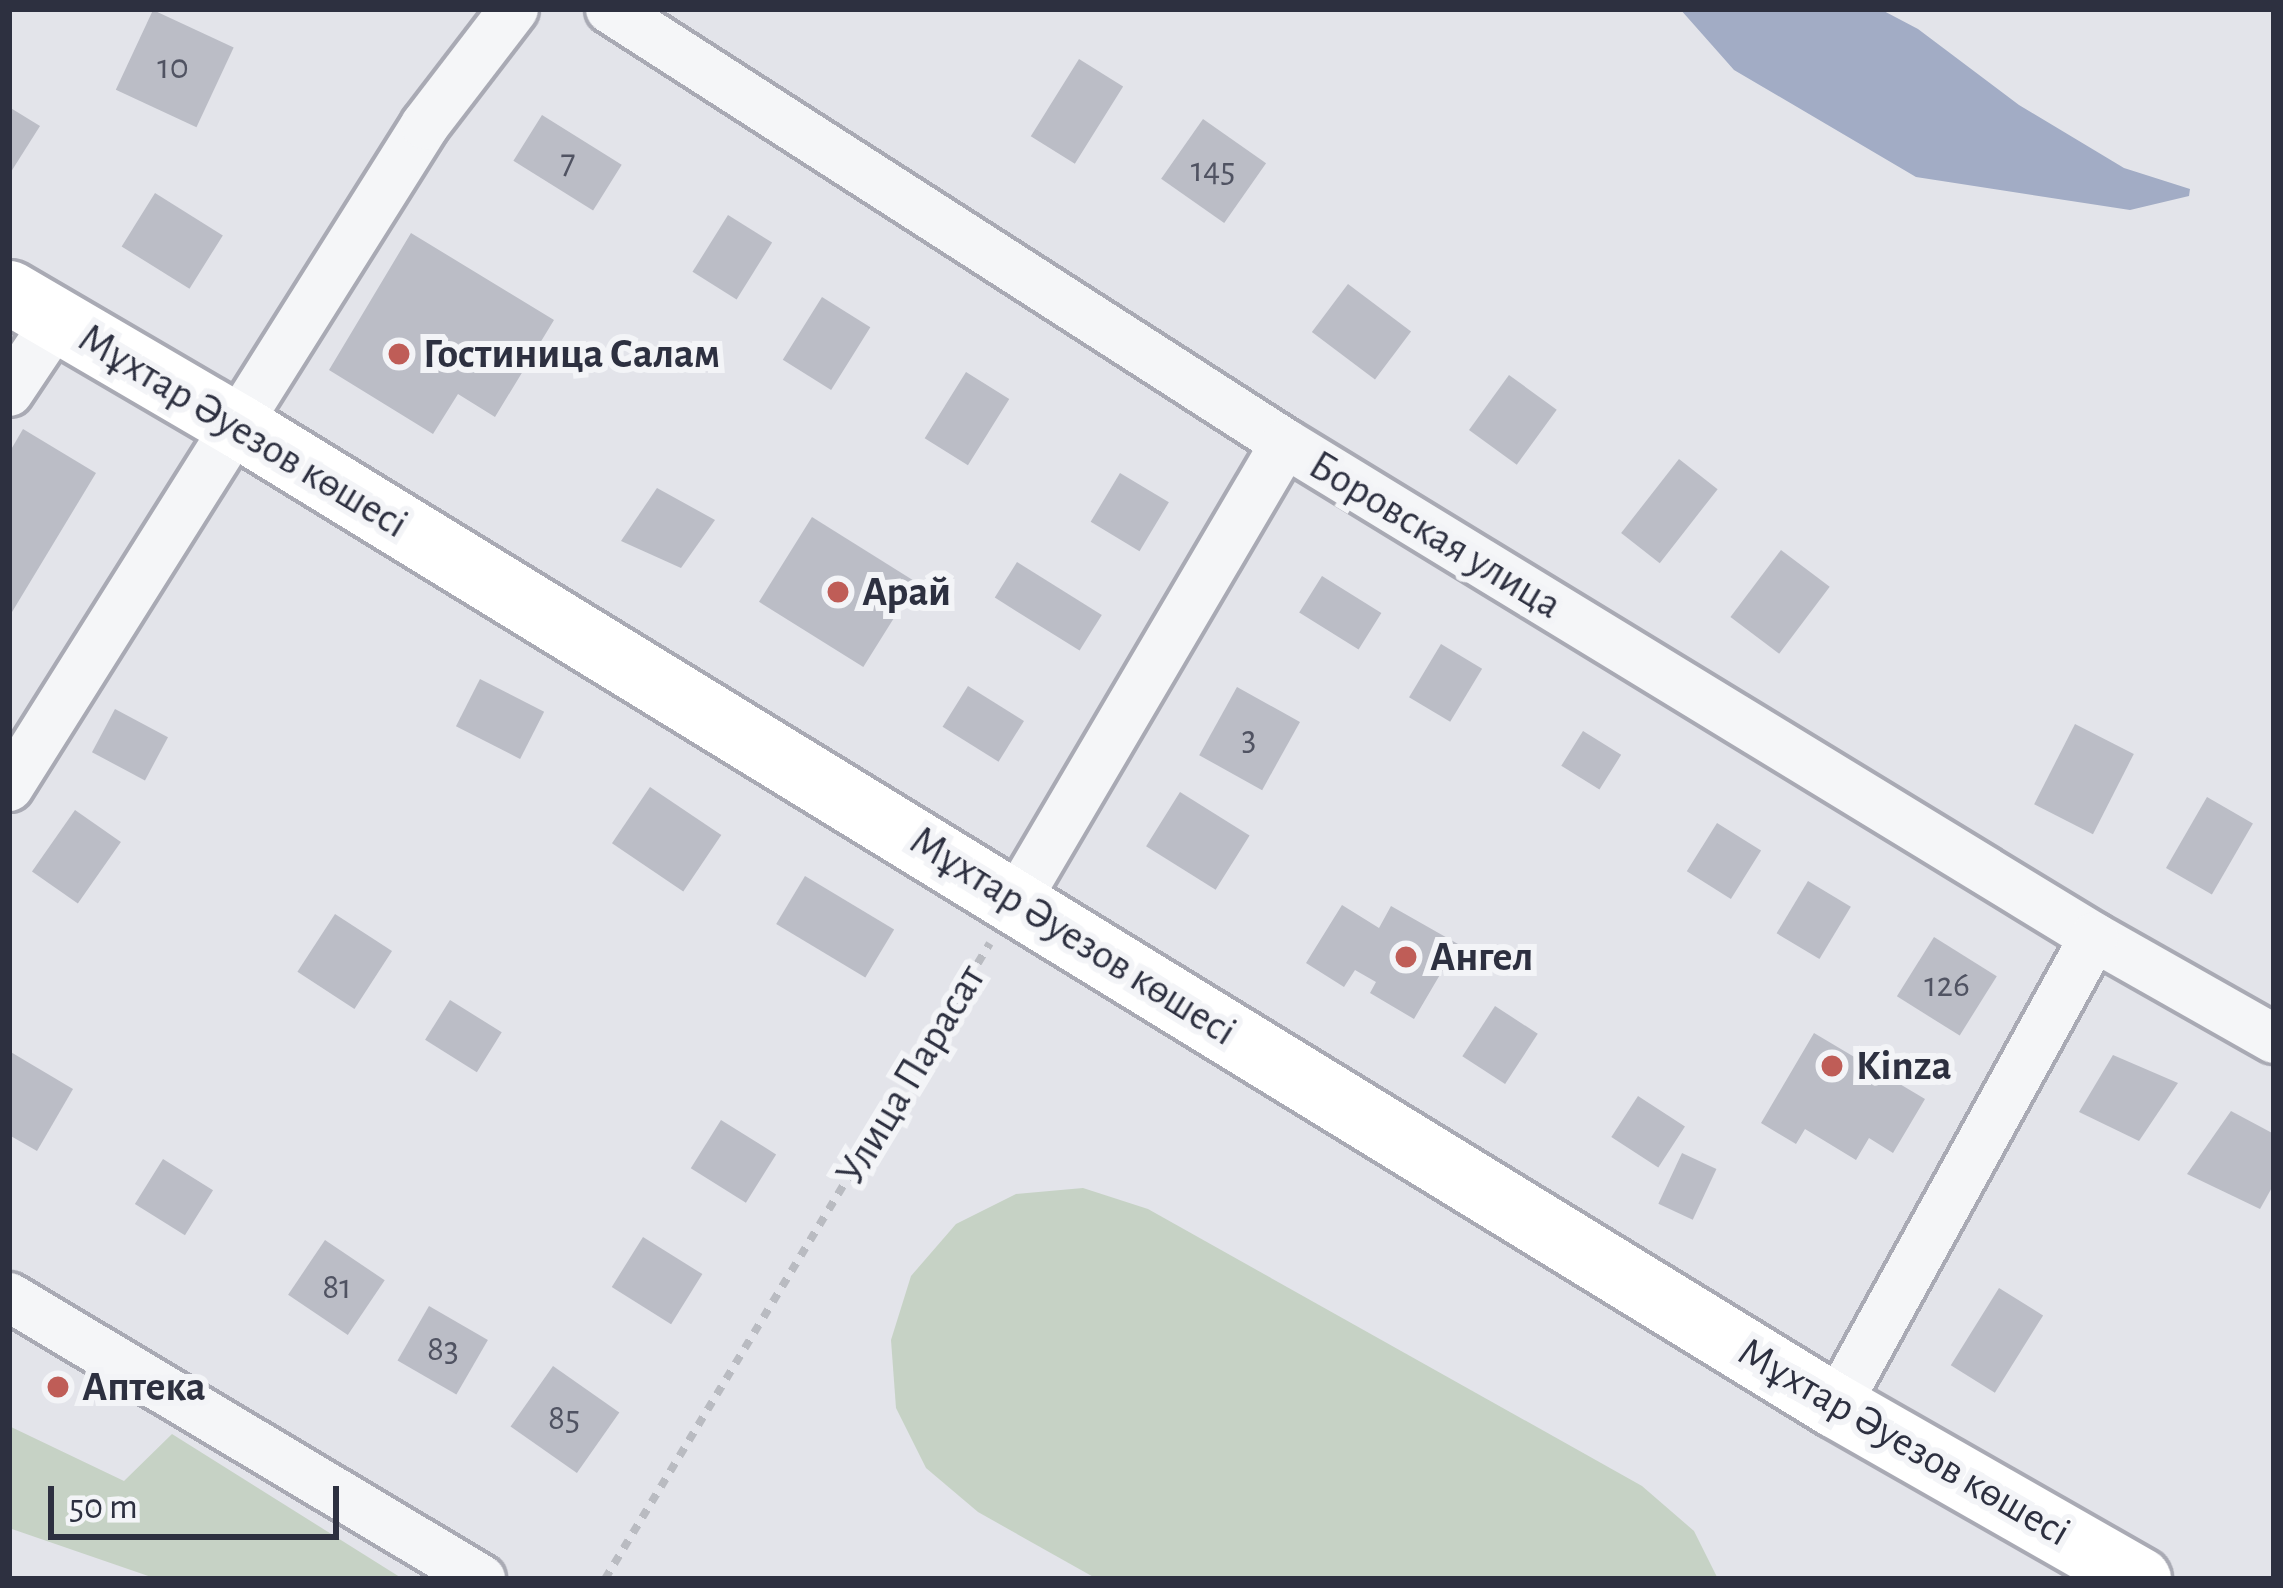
<!DOCTYPE html>
<meta charset="utf-8">
<style>
body{margin:0}
#map{position:relative;width:2283px;height:1588px;overflow:hidden;background:#e3e4ea;font-family:"Alegreya Sans",sans-serif}
div>[style]{position:absolute}
.green>*{inset:0;background:#c6d2c5}
.water>*{inset:0;background:#a2acc5}
.building>*{inset:0;background:#bbbdc6;transform-origin:0 0}
.path>*{height:8px;margin-top:-4px;transform-origin:0;background:repeating-linear-gradient(90deg,#b9bbc1 0 9px,transparent 0 18px)}
.roads{filter:drop-shadow(3px 0 #a9aab4) drop-shadow(-3px 0 #a9aab4) drop-shadow(0 3px #a9aab4) drop-shadow(0 -3px #a9aab4)}
.minor>*{height:48px;margin:-24px;padding:0 24px;transform-origin:24px;border-radius:24px;background:#f5f6f8}
.major>*{height:63px;margin:-31.5px;padding:0 31.5px;transform-origin:31.5px;border-radius:31.5px;background:#fff}
.dots>*{width:33px;height:33px;translate:-50% -50%;box-sizing:border-box;border:6px solid #f3f4f7;border-radius:50%}
span{translate:-50% -50%;white-space:nowrap;text-align:center;line-height:1.15;-webkit-text-stroke:12px #f3f4f7;paint-order:stroke}
.number-label{font-size:36px;color:#505362}
.number-label span{-webkit-text-stroke-width:0}
.poi-label{font-size:42px;color:#2d3040;font-weight:700}
.left{translate:0 -50%;text-align:left}
.street-label{font-size:42px;color:#2d3040}
.frame{position:absolute;inset:0;border:12px solid #2d3040;pointer-events:none}
.scale{position:absolute;left:48px;top:1486px;width:291px;height:54px;box-sizing:border-box;border:6px solid #2d3040;border-top:0;padding-left:15px;font-size:36px;line-height:42px;white-space:nowrap;color:#2d3040;-webkit-text-stroke:9px #f3f4f7;paint-order:stroke}
</style>
<div id="map">
<div class="green">
<i style="clip-path:polygon(1083px 1188px,1148px 1209px,1642px 1486px,1694px 1531px,1718px 1579px,1097px 1579px,978px 1512px,926px 1468px,896px 1408px,891px 1340px,911px 1276px,956px 1224px,1016px 1194px)"></i>
<i style="clip-path:polygon(9px 1426px,124px 1481px,172px 1434px,403px 1579px,157px 1579px,9px 1528px)"></i>
</div>
<div class="water">
<i style="clip-path:polygon(1680px 9px,1880px 9px,1918px 29px,2019px 105px,2124px 168px,2190px 189px,2189px 196px,2130px 210px,1916px 177px,1734px 70px)"></i>
</div>
<div class="building">
<i style="left:153px;top:10px;width:89px;height:88px;rotate:25deg"></i>
<i style="left:1079px;top:59px;width:52px;height:91px;rotate:32deg"></i>
<i style="clip-path:polygon(9px 107px,40px 126px,9px 175px)"></i>
<i style="left:542px;top:115px;width:94px;height:54px;rotate:32deg"></i>
<i style="left:1203px;top:119px;width:77px;height:73px;rotate:35deg"></i>
<i style="left:155px;top:193px;width:80px;height:63px;rotate:32deg"></i>
<i style="left:728px;top:215px;width:52px;height:67px;rotate:32deg"></i>
<i style="clip-path:polygon(411px 233px,554px 320px,495px 417px,458px 394px,433px 434px,329px 370px)"></i>
<i style="left:1348px;top:284px;width:79px;height:60px;rotate:37deg"></i>
<i style="left:822px;top:297px;width:57px;height:74px;rotate:32deg"></i>
<i style="left:966px;top:372px;width:51px;height:78px;rotate:32deg"></i>
<i style="left:1509px;top:375px;width:59px;height:68px;rotate:36deg"></i>
<i style="clip-path:polygon(23px 429px,96px 473px,9px 617px,9px 453px)"></i>
<i style="left:1679px;top:459px;width:49px;height:94px;rotate:38deg"></i>
<i style="left:1120px;top:473px;width:57px;height:57px;rotate:31deg"></i>
<i style="clip-path:polygon(657px 488px,715px 520px,681px 568px,621px 541px)"></i>
<i style="left:812px;top:517px;width:123px;height:100px;rotate:32deg"></i>
<i style="left:1781px;top:550px;width:61px;height:84px;rotate:37deg"></i>
<i style="left:1017px;top:562px;width:100px;height:42px;rotate:32deg"></i>
<i style="left:1322px;top:576px;width:70px;height:43px;rotate:32deg"></i>
<i style="left:1441px;top:644px;width:48px;height:62px;rotate:31deg"></i>
<i style="left:480px;top:679px;width:72px;height:53px;rotate:27deg"></i>
<i style="left:968px;top:686px;width:66px;height:48px;rotate:32deg"></i>
<i style="left:1237px;top:687px;width:72px;height:78px;rotate:29deg"></i>
<i style="left:115px;top:709px;width:60px;height:49px;rotate:28deg"></i>
<i style="left:2075px;top:724px;width:66px;height:90px;rotate:27deg"></i>
<i style="left:1583px;top:731px;width:45px;height:41px;rotate:32deg"></i>
<i style="left:650px;top:787px;width:86px;height:68px;rotate:34deg"></i>
<i style="left:1180px;top:792px;width:82px;height:64px;rotate:32deg"></i>
<i style="left:2207px;top:797px;width:53px;height:82px;rotate:30deg"></i>
<i style="left:75px;top:810px;width:56px;height:75px;rotate:35deg"></i>
<i style="left:1717px;top:823px;width:52px;height:57px;rotate:32deg"></i>
<i style="left:805px;top:876px;width:104px;height:56px;rotate:31deg"></i>
<i style="left:1808px;top:881px;width:50px;height:61px;rotate:31deg"></i>
<i style="clip-path:polygon(1342px 905px,1379px 928px,1391px 906px,1458px 944px,1414px 1019px,1370px 993px,1376px 982px,1355px 970px,1344px 987px,1306px 963px)"></i>
<i style="left:335px;top:914px;width:68px;height:69px;rotate:33deg"></i>
<i style="left:1934px;top:937px;width:74px;height:70px;rotate:32deg"></i>
<i style="left:450px;top:1000px;width:61px;height:47px;rotate:32deg"></i>
<i style="left:1495px;top:1006px;width:51px;height:60px;rotate:33deg"></i>
<i style="clip-path:polygon(1814px 1033px,1925px 1099px,1893px 1153px,1869px 1138px,1856px 1160px,1805px 1129px,1796px 1144px,1761px 1123px)"></i>
<i style="clip-path:polygon(9px 1051px,73px 1089px,37px 1151px,9px 1135px)"></i>
<i style="clip-path:polygon(2113px 1055px,2178px 1083px,2139px 1141px,2079px 1112px)"></i>
<i style="left:1638px;top:1096px;width:56px;height:49px;rotate:33deg"></i>
<i style="clip-path:polygon(2231px 1111px,2274px 1134px,2274px 1184px,2260px 1209px,2187px 1174px)"></i>
<i style="left:721px;top:1120px;width:65px;height:57px;rotate:32deg"></i>
<i style="left:1682px;top:1153px;width:38px;height:56px;rotate:25deg"></i>
<i style="left:163px;top:1159px;width:59px;height:53px;rotate:32deg"></i>
<i style="left:643px;top:1237px;width:70px;height:59px;rotate:32deg"></i>
<i style="left:325px;top:1240px;width:72px;height:66px;rotate:34deg"></i>
<i style="left:1999px;top:1288px;width:52px;height:91px;rotate:32deg"></i>
<i style="left:429px;top:1306px;width:68px;height:63px;rotate:30deg"></i>
<i style="left:553px;top:1366px;width:81px;height:74px;rotate:35deg"></i>
</div>
<div class="path">
<i style="left:605px;top:1579px;width:743px;rotate:-58.81deg"></i>
</div>
<div class="roads">
<div class="minor">
<i style="left:610px;top:9px;width:802px;rotate:32.74deg"></i>
<i style="left:1285px;top:443px;width:948px;rotate:31.41deg"></i>
<i style="left:2094px;top:937px;width:207px;rotate:29.5deg"></i>
<i style="left:9px;top:392px;width:87px;rotate:-56.3deg"></i>
<i style="left:9px;top:787px;width:782px;rotate:-57.85deg"></i>
<i style="left:425px;top:125px;width:146px;rotate:-52.5deg"></i>
<i style="left:1016px;top:901px;width:531px;rotate:-59.57deg"></i>
<i style="left:9px;top:1297px;width:550px;rotate:30.86deg"></i>
<i style="left:1836px;top:1406px;width:535px;rotate:-61.18deg"></i>
</div>
<div class="major">
<i style="left:9px;top:292px;width:268px;rotate:30.3deg"></i>
<i style="left:240px;top:427px;width:1872px;rotate:31.53deg"></i>
<i style="left:1836px;top:1406px;width:349px;rotate:29.7deg"></i>
</div>
</div>
<div class="dots">
<i style="left:399px;top:354px;background:#bf5d57"></i>
<i style="left:838px;top:592px;background:#bf5d57"></i>
<i style="left:1406px;top:957px;background:#bf5d57"></i>
<i style="left:1832px;top:1066px;background:#bf5d57"></i>
<i style="left:58px;top:1387px;background:#bf5d57"></i>
</div>
<div class="number-label">
<span style="left:173px;top:68px">10</span>
<span style="left:568px;top:163px">7</span>
<span style="left:1213px;top:171px">145</span>
<span style="left:1249px;top:739px">3</span>
<span style="left:1947px;top:986px">126</span>
<span style="left:337px;top:1288px">81</span>
<span style="left:443px;top:1350px">83</span>
<span style="left:564px;top:1419px">85</span>
</div>
<div class="poi-label">
<span class="left" style="left:423px;top:354px">Гостиница Салам</span>
<span class="left" style="left:862px;top:592px">Арай</span>
<span class="left" style="left:1430px;top:957px">Ангел</span>
<span class="left" style="left:1856px;top:1066px">Kinza</span>
<span class="left" style="left:82px;top:1387px">Аптека</span>
</div>
<div class="street-label">
<span style="left:243px;top:431px;rotate:31deg">Мұхтар Әуезов көшесі</span>
<span style="left:1435px;top:535px;rotate:31deg">Боровская улица</span>
<span style="left:1073px;top:936px;rotate:32deg">Мұхтар Әуезов көшесі</span>
<span style="left:911px;top:1075px;rotate:-59deg">Улица Парасат</span>
<span style="left:1904px;top:1442px;rotate:30deg">Мұхтар Әуезов көшесі</span>
</div>
<div class="frame"></div>
<div class="scale">50 m</div>
</div>
